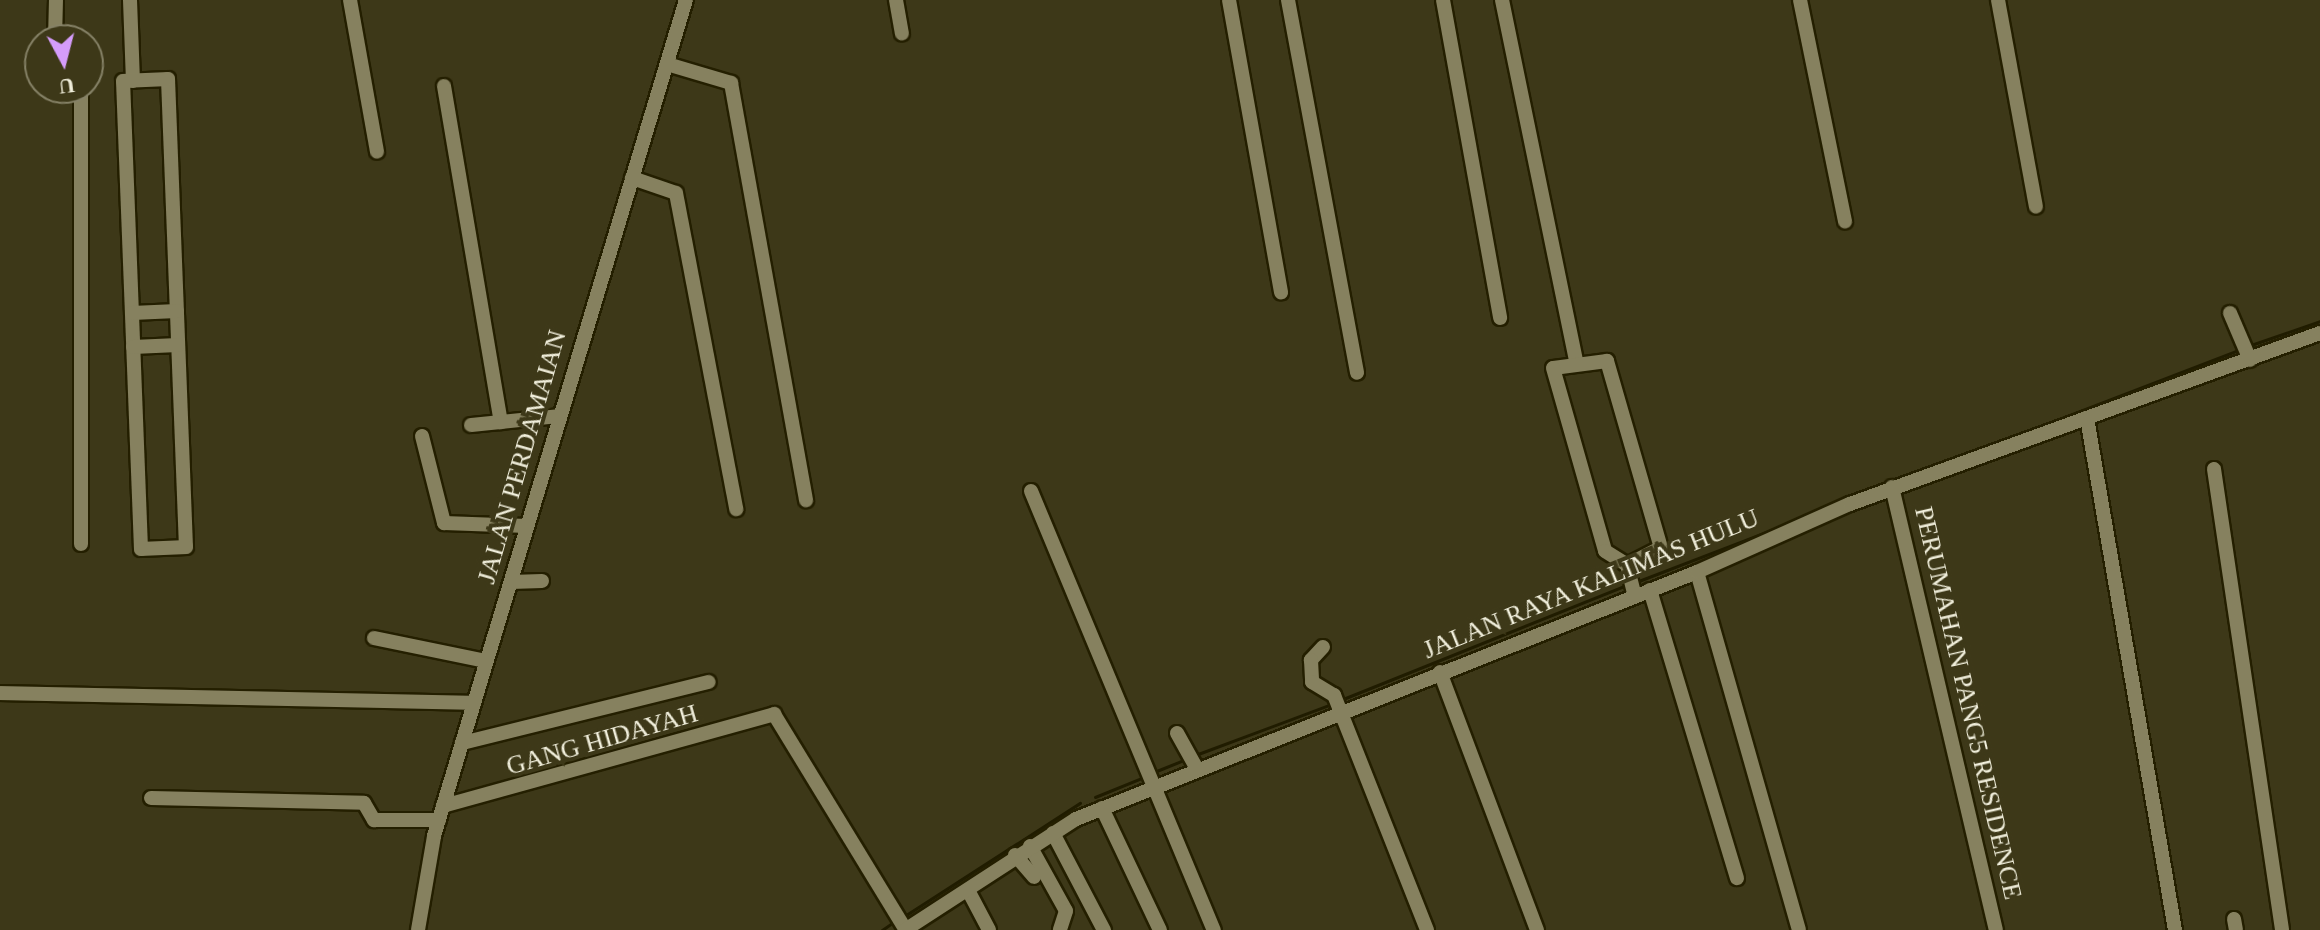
<!DOCTYPE html>
<style>
body{margin:0}
#map{position:relative;width:2320px;height:930px;overflow:hidden;background:#3d3818;font-family:"Times New Roman",serif}
div>[style]{position:absolute}
.stream>*{height:3px;margin:-1.5px;padding:0 1.5px;transform-origin:1.5px;border-radius:1.5px;background:#201c00}
.roads{filter:drop-shadow(2px 0 #241f00) drop-shadow(-2px 0 #241f00) drop-shadow(0 2px #241f00) drop-shadow(0 -2px #241f00)}
.minor>*{height:14px;margin:-7px;padding:0 7px;transform-origin:7px;border-radius:7px;background:#86815f}
span{translate:-50% -50%;white-space:nowrap;text-align:center;line-height:1.15;-webkit-text-stroke:8px #3d3818;paint-order:stroke}
.street-label{font-size:26px;color:#f0eedb}
.north{position:absolute;left:24px;top:24px;width:80px;height:80px;box-sizing:border-box;background:#3d3818;border:2px solid #858166;border-radius:50%;rotate:173deg;font-size:22px;font-weight:700;line-height:32px;text-align:center;color:#f0eedb}
.north::after{content:'';display:block;margin:auto;width:28px;height:36px;background:#d59cfb;clip-path:polygon(50% 0,100% 100%,50% 72%,0 100%)}
</style>
<div id="map">
<div class="stream">
<i style="left:2248px;top:346px;width:76px;rotate:-19.1deg"></i>
<i style="left:1636px;top:582px;width:648px;rotate:-21.06deg"></i>
<i style="left:1343px;top:699px;width:308px;rotate:-21.9deg"></i>
<i style="left:1198px;top:754px;width:143px;rotate:-20.5deg"></i>
<i style="left:1154px;top:772px;width:31px;rotate:-22deg"></i>
<i style="left:1095px;top:797px;width:48px;rotate:-22.2deg"></i>
<i style="left:906px;top:915px;width:207px;rotate:-32.8deg"></i>
<i style="left:882px;top:930px;width:12px;rotate:-35deg"></i>
</div>
<div class="roads">
<div class="minor">
<i style="left:130px;top:0;width:81px;rotate:87.9deg"></i>
<i style="left:350px;top:0;width:154px;rotate:79.9deg"></i>
<i style="left:896px;top:0;width:34px;rotate:80deg"></i>
<i style="left:1229px;top:0;width:297px;rotate:79.9deg"></i>
<i style="left:1288px;top:0;width:379px;rotate:79.5deg"></i>
<i style="left:1443px;top:0;width:323px;rotate:79.8deg"></i>
<i style="left:1502px;top:0;width:372px;rotate:78.4deg"></i>
<i style="left:1800px;top:0;width:226px;rotate:78.5deg"></i>
<i style="left:1998px;top:0;width:210px;rotate:79.6deg"></i>
<i style="left:55px;top:40px;width:40px;rotate:-88.6deg"></i>
<i style="left:667px;top:64px;width:67px;rotate:16.5deg"></i>
<i style="left:731px;top:83px;width:424px;rotate:79.8deg"></i>
<i style="left:168px;top:79px;width:468px;rotate:87.8deg"></i>
<i style="left:186px;top:547px;width:45px;rotate:177.5deg"></i>
<i style="left:141px;top:549px;width:468px;rotate:-92.2deg"></i>
<i style="left:123px;top:81px;width:45px;rotate:-2.5deg"></i>
<i style="left:444px;top:86px;width:341px;rotate:80.4deg"></i>
<i style="left:81px;top:88px;width:456px;rotate:90deg"></i>
<i style="left:632px;top:178px;width:46px;rotate:18.8deg"></i>
<i style="left:676px;top:193px;width:322px;rotate:79.2deg"></i>
<i style="left:132px;top:313px;width:45px;rotate:-2.5deg"></i>
<i style="left:2230px;top:313px;width:51px;rotate:66.9deg"></i>
<i style="left:133px;top:347px;width:45px;rotate:-2.5deg"></i>
<i style="left:2087px;top:418px;width:520px;rotate:80.25deg"></i>
<i style="left:471px;top:425px;width:88px;rotate:-5.8deg"></i>
<i style="left:422px;top:436px;width:90px;rotate:75.8deg"></i>
<i style="left:444px;top:523px;width:83px;rotate:2.1deg"></i>
<i style="left:2214px;top:469px;width:466px;rotate:81.6deg"></i>
<i style="left:1892px;top:487px;width:455px;rotate:76.8deg"></i>
<i style="left:1031px;top:491px;width:476px;rotate:67.4deg"></i>
<i style="left:1627px;top:565px;width:38px;rotate:-27deg"></i>
<i style="left:1661px;top:548px;width:195px;rotate:-106.1deg"></i>
<i style="left:1607px;top:361px;width:54px;rotate:172.6deg"></i>
<i style="left:1553px;top:368px;width:190px;rotate:74.1deg"></i>
<i style="left:1605px;top:551px;width:26px;rotate:32deg"></i>
<i style="left:1627px;top:565px;width:32px;rotate:76deg"></i>
<i style="left:1697px;top:572px;width:372px;rotate:74.1deg"></i>
<i style="left:511px;top:582px;width:31px;rotate:-2deg"></i>
<i style="left:1650px;top:590px;width:301px;rotate:73.2deg"></i>
<i style="left:374px;top:638px;width:114px;rotate:11.6deg"></i>
<i style="left:1323px;top:647px;width:18px;rotate:133deg"></i>
<i style="left:1311px;top:660px;width:22px;rotate:87deg"></i>
<i style="left:1312px;top:682px;width:26px;rotate:31deg"></i>
<i style="left:1334px;top:695px;width:253px;rotate:68.4deg"></i>
<i style="left:1440px;top:672px;width:276px;rotate:69.4deg"></i>
<i style="left:0;top:693px;width:474px;rotate:1.2deg"></i>
<i style="left:1177px;top:733px;width:41px;rotate:60.9deg"></i>
<i style="left:462px;top:743px;width:254px;rotate:-13.9deg"></i>
<i style="left:151px;top:798px;width:213px;rotate:1.3deg"></i>
<i style="left:364px;top:803px;width:20px;rotate:60deg"></i>
<i style="left:374px;top:820px;width:65px"></i>
<i style="left:443px;top:806px;width:344px;rotate:-15.5deg"></i>
<i style="left:774px;top:714px;width:252px;rotate:58.6deg"></i>
<i style="left:1102px;top:808px;width:135px;rotate:64.6deg"></i>
<i style="left:1053px;top:833px;width:110px;rotate:62.3deg"></i>
<i style="left:1030px;top:846px;width:74px;rotate:61deg"></i>
<i style="left:1066px;top:911px;width:20px;rotate:108deg"></i>
<i style="left:1015px;top:855px;width:29px;rotate:49deg"></i>
<i style="left:969px;top:892px;width:43px;rotate:62.2deg"></i>
<i style="left:2234px;top:919px;width:11px;rotate:80deg"></i>
<i style="left:418px;top:930px;width:95px;rotate:-80.3deg"></i>
<i style="left:434px;top:836px;width:873px;rotate:-73.23deg"></i>
<i style="left:905px;top:930px;width:204px;rotate:-33deg"></i>
<i style="left:1076px;top:819px;width:668px;rotate:-21.69deg"></i>
<i style="left:1697px;top:572px;width:167px;rotate:-24deg"></i>
<i style="left:1850px;top:504px;width:500px;rotate:-19.99deg"></i>
</div>
</div>
<div class="street-label">
<span style="left:522px;top:457px;rotate:-74deg">JALAN PERDAMAIAN</span>
<span style="left:1591px;top:584px;rotate:-22deg">JALAN RAYA KALIMAS HULU</span>
<span style="left:1968px;top:703px;rotate:77deg">PERUMAHAN PANG5 RESIDENCE</span>
<span style="left:602px;top:740px;rotate:-16deg">GANG HIDAYAH</span>
</div>
<div class="north">U</div>
</div>
